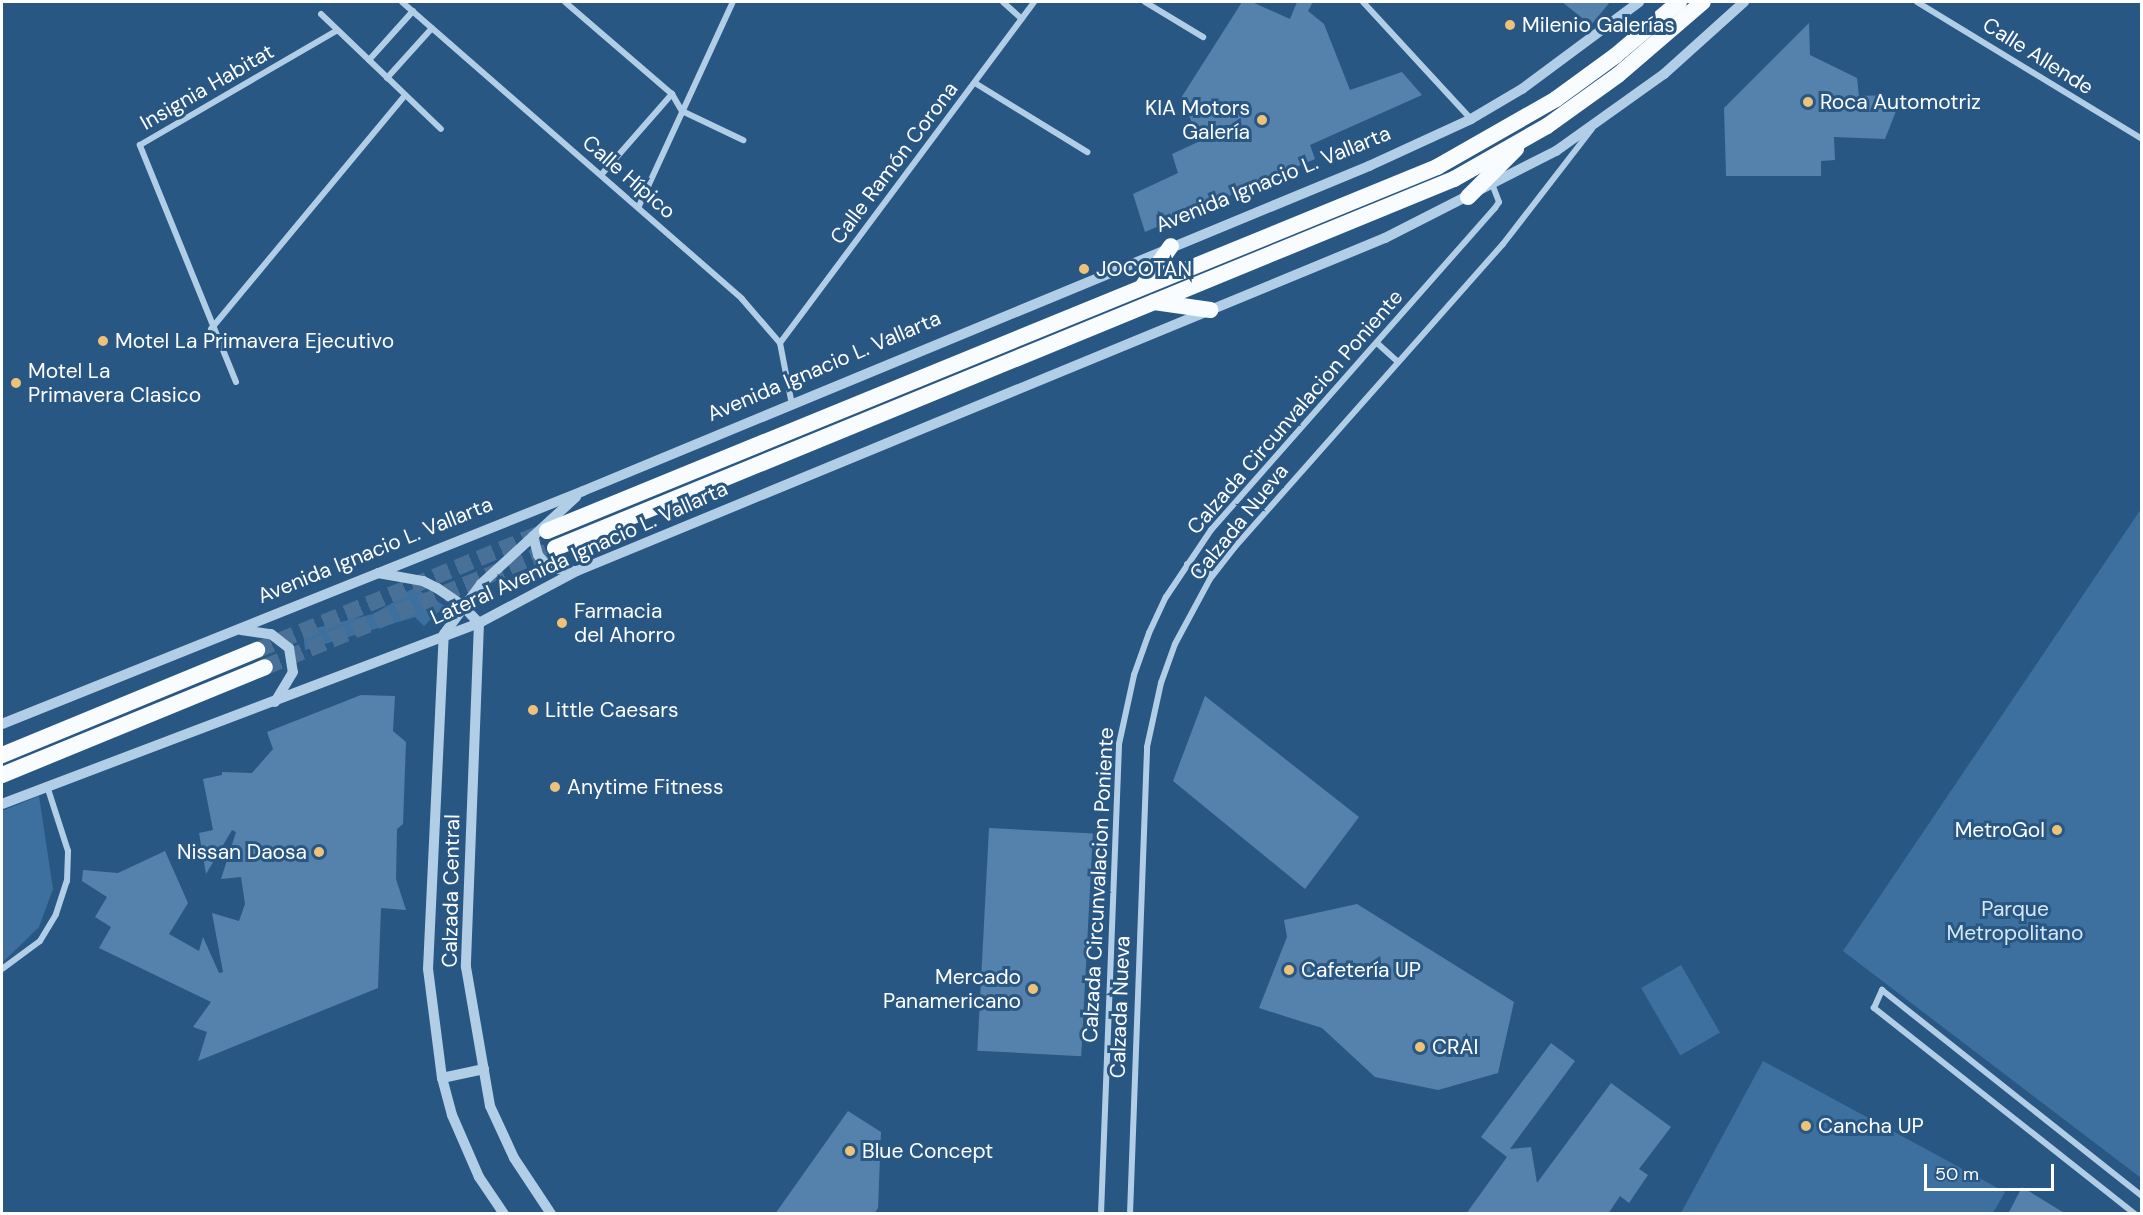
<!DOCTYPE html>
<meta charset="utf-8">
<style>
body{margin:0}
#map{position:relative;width:2143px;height:1215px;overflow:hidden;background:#295783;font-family:"DM Sans",sans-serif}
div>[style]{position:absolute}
.green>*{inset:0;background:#3d709f;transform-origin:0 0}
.building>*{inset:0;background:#5582ac;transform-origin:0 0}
.trunk-tunnel>*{height:16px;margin-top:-8px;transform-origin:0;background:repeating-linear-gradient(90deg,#497096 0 16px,transparent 0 24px)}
.minor>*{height:6px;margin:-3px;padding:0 3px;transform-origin:3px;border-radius:3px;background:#b2cee7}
.tertiary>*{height:10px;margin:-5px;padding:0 5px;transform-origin:5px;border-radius:5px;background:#b2cee7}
.trunk>*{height:16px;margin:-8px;padding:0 8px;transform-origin:8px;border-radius:8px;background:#f9fcfe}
.dots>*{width:16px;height:16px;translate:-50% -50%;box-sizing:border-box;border:3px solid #295783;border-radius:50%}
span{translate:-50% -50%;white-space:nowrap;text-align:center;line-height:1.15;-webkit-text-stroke:6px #295783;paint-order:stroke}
.poi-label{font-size:21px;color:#fff}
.left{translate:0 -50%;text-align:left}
.right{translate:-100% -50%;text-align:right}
.street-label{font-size:21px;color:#fff}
.park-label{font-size:21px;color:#d5e6f5}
.frame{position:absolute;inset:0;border:3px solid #fff;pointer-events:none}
.scale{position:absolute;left:1924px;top:1164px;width:130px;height:27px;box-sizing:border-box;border:3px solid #fff;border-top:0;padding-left:8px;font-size:18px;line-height:21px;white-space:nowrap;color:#fff;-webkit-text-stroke:4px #295783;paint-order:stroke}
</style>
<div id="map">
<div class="green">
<i style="clip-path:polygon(2141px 509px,2141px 1178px,1843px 951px)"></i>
<i style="clip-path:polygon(415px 588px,445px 606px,424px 626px,415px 617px,305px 650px,303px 631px,373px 614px,394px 602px,392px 598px)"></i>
<i style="clip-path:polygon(39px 796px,53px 889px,39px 927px,2px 963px,2px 811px)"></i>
<i style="left:1681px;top:965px;width:78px;height:46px;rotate:60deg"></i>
<i style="clip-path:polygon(1763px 1061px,2005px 1192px,1993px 1213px,1681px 1213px)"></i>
</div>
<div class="building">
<i style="clip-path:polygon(1242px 2px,1252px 2px,1290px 19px,1297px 2px,1313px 2px,1308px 11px,1324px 24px,1350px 90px,1402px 72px,1422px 95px,1310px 145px,1315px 159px,1145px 232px,1133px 194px,1178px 173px,1172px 154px,1200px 141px,1181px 98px)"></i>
<i style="clip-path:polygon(1562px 2px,1610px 2px,1591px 25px)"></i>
<i style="clip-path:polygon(1809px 23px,1810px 55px,1857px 78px,1859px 96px,1887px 95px,1888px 110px,1896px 111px,1885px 139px,1834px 137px,1835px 160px,1821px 161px,1821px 176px,1726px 176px,1724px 108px)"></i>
<i style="clip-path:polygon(361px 695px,395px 696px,393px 731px,406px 742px,403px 824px,397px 829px,396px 879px,406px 910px,381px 908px,378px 988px,198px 1061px,207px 1032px,193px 1027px,211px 1002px,99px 948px,111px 927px,95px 917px,107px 897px,82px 881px,83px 870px,118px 873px,165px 851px,188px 903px,169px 934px,199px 951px,203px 937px,219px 973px,223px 972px,212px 913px,239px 921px,245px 904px,241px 877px,221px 879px,236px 832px,232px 830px,206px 874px,199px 833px,213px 830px,203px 779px,222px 775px,222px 772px,252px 773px,273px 749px,267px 732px)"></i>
<i style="clip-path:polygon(1205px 696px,1359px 817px,1305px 889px,1173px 781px)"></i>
<i style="left:989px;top:828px;width:104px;height:223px;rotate:3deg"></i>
<i style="clip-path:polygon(1357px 904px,1514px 1002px,1498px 1073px,1438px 1090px,1375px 1077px,1322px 1028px,1259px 1008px,1287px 937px,1284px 920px)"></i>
<i style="clip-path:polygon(1551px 1043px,1575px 1061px,1510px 1149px,1531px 1147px,1537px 1183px,1611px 1083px,1671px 1127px,1639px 1169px,1648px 1175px,1629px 1203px,1620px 1196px,1608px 1214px,1466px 1214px,1507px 1157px,1481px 1137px)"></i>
<i style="clip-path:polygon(848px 1111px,881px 1132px,878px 1208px,874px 1214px,775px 1214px)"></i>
<i style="clip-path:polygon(2022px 1187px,2066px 1214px,2008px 1214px)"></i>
</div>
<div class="trunk-tunnel">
<i style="left:257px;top:650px;width:304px;rotate:-22.4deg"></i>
<i style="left:265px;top:667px;width:313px;rotate:-22.3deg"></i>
</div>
<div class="minor">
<i style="left:402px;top:2px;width:451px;rotate:41.1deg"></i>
<i style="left:742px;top:299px;width:58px;rotate:49.2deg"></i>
<i style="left:780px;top:343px;width:63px;rotate:79deg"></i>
<i style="left:565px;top:2px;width:141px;rotate:40.7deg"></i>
<i style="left:672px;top:94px;width:20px;rotate:60deg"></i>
<i style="left:682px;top:111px;width:68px;rotate:25.4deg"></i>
<i style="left:1003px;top:2px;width:25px;rotate:42deg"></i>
<i style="left:1145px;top:2px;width:68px;rotate:31.1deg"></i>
<i style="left:1363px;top:2px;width:159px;rotate:47.3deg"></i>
<i style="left:1917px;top:2px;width:263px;rotate:31.3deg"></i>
<i style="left:321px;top:14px;width:166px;rotate:43.8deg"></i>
<i style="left:369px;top:60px;width:66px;rotate:-48.1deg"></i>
<i style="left:387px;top:78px;width:67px;rotate:-48deg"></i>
<i style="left:975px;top:83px;width:132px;rotate:31.6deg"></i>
<i style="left:601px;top:175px;width:108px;rotate:-48.8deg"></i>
<i style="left:639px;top:206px;width:225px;rotate:-65.3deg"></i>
<i style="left:211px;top:329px;width:304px;rotate:-50.3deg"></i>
<i style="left:780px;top:343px;width:425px;rotate:-53.3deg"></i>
<i style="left:1377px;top:343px;width:28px;rotate:42deg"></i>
<i style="left:236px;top:382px;width:256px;rotate:-112.1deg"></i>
<i style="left:140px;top:145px;width:227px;rotate:-30.2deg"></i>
<i style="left:1187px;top:564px;width:28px;rotate:23deg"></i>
<i style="left:2px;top:969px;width:47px;rotate:-36.4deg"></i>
<i style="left:40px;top:941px;width:31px;rotate:-59deg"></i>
<i style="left:56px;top:914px;width:35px;rotate:-72deg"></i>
<i style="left:67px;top:881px;width:30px;rotate:-88deg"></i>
<i style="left:68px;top:851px;width:68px;rotate:-107.9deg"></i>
<i style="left:1101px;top:1214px;width:470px;rotate:-87.8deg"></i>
<i style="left:1119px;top:744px;width:71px;rotate:-77.7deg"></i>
<i style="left:1134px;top:675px;width:45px;rotate:-70.3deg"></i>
<i style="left:1149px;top:633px;width:40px;rotate:-65deg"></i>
<i style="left:1166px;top:597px;width:81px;rotate:-56.1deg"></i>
<i style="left:1211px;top:530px;width:429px;rotate:-48.6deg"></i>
<i style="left:1495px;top:208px;width:7px;rotate:-56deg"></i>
<i style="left:1499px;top:202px;width:17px;rotate:-111deg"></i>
<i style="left:1130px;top:1214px;width:467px;rotate:-87.9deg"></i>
<i style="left:1147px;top:747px;width:66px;rotate:-77.7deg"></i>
<i style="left:1161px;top:683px;width:41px;rotate:-70.3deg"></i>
<i style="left:1175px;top:644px;width:74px;rotate:-61.7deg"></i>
<i style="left:1210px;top:579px;width:39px;rotate:-52deg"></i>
<i style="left:1234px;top:548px;width:406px;rotate:-48.5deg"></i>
<i style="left:1503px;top:244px;width:145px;rotate:-52.3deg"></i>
<i style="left:2135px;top:1214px;width:333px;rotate:-141.7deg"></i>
<i style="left:1874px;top:1008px;width:20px;rotate:-66deg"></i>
<i style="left:1882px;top:990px;width:332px;rotate:38.4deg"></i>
</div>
<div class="tertiary">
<i style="left:533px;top:536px;width:20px;rotate:75deg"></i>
<i style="left:538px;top:555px;width:17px;rotate:50deg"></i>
<i style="left:549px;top:568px;width:25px;rotate:7deg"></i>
<i style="left:378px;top:573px;width:46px;rotate:10.1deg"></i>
<i style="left:423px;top:581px;width:16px;rotate:27deg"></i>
<i style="left:437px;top:588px;width:30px;rotate:34deg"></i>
<i style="left:462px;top:605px;width:25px;rotate:47deg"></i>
<i style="left:479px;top:623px;width:344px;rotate:92.2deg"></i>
<i style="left:466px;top:967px;width:141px;rotate:80.2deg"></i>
<i style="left:490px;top:1106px;width:57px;rotate:65.2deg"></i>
<i style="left:514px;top:1158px;width:67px;rotate:56.5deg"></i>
<i style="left:241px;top:630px;width:30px;rotate:8deg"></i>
<i style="left:271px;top:634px;width:23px;rotate:38deg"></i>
<i style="left:289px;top:648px;width:24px;rotate:81deg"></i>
<i style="left:293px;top:672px;width:35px;rotate:121deg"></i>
<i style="left:2px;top:724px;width:626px;rotate:-21.85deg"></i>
<i style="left:583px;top:491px;width:851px;rotate:-22.46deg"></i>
<i style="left:1369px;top:166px;width:112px;rotate:-24.7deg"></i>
<i style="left:1471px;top:119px;width:59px;rotate:-30.5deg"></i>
<i style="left:1522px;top:89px;width:146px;rotate:-36.6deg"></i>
<i style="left:2px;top:804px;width:510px;rotate:-20.78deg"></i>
<i style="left:479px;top:623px;width:111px;rotate:-28deg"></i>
<i style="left:577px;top:571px;width:874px;rotate:-22.4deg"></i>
<i style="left:1385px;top:238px;width:192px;rotate:-27deg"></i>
<i style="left:1556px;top:151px;width:133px;rotate:-35.5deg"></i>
<i style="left:1664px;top:74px;width:108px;rotate:-42deg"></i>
<i style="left:442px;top:1078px;width:43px;rotate:-12.1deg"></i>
<i style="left:504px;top:1214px;width:45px;rotate:-124deg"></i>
<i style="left:479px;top:1177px;width:68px;rotate:-113.5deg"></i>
<i style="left:452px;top:1115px;width:38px;rotate:-105deg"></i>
<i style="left:442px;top:1078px;width:110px;rotate:-97.3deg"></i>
<i style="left:428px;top:969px;width:335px;rotate:-87.3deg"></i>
<i style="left:444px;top:634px;width:62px;rotate:-53.5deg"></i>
<i style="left:481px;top:584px;width:129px;rotate:-42.5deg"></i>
</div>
<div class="trunk">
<i style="left:1468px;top:197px;width:68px;rotate:-45deg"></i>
<i style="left:1142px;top:287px;width:50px;rotate:-54.7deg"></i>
<i style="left:1154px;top:302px;width:57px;rotate:8.1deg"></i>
<i style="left:547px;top:531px;width:962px;rotate:-22.24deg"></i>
<i style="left:1437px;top:167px;width:137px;rotate:-29.7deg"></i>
<i style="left:1556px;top:99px;width:73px;rotate:-36.1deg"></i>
<i style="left:1615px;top:56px;width:84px;rotate:-40.2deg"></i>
<i style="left:555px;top:548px;width:972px;rotate:-22.32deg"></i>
<i style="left:1454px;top:179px;width:107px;rotate:-29.7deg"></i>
<i style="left:1547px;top:126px;width:87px;rotate:-35.7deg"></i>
<i style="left:1618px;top:75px;width:112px;rotate:-40.7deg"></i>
<i style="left:2px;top:755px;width:276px;rotate:-22.4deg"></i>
<i style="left:2px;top:775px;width:284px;rotate:-22.3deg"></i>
</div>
<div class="dots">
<i style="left:1510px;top:25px;background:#eec379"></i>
<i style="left:1808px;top:102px;background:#eec379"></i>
<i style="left:1262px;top:120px;background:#eec379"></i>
<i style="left:1084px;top:269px;background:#eec379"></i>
<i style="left:103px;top:341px;background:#eec379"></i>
<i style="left:16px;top:383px;background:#eec379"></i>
<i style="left:562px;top:623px;background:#eec379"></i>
<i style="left:533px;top:710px;background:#eec379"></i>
<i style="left:555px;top:787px;background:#eec379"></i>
<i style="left:2057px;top:830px;background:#eec379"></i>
<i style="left:319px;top:852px;background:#eec379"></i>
<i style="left:1289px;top:970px;background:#eec379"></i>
<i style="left:1033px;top:989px;background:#eec379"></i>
<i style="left:1420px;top:1047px;background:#eec379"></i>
<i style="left:1806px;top:1126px;background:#eec379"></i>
<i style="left:850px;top:1151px;background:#eec379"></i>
</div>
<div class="poi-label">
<span class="left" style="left:1522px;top:25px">Milenio Galerías</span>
<span class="left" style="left:1820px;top:102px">Roca Automotriz</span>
<span class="right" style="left:1250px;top:120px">KIA Motors<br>Galería</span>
<span class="left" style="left:1096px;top:269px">JOCOTAN</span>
<span class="left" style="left:115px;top:341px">Motel La Primavera Ejecutivo</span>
<span class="left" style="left:28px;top:383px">Motel La<br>Primavera Clasico</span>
<span class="left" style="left:574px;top:623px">Farmacia<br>del Ahorro</span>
<span class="left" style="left:545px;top:710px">Little Caesars</span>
<span class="left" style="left:567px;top:787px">Anytime Fitness</span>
<span class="right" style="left:2045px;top:830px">MetroGol</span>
<span class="right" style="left:307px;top:852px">Nissan Daosa</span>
<span class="left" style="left:1301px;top:970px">Cafetería UP</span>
<span class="right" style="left:1021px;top:989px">Mercado<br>Panamericano</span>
<span class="left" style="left:1432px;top:1047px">CRAI</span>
<span class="left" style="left:1818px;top:1126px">Cancha UP</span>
<span class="left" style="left:862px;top:1151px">Blue Concept</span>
</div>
<div class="street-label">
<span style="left:2038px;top:56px;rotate:32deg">Calle Allende</span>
<span style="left:207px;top:87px;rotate:-30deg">Insignia Habitat</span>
<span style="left:894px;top:163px;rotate:-53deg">Calle Ramón Corona</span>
<span style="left:629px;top:177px;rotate:41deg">Calle Hípico</span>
<span style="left:1273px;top:179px;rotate:-22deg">Avenida Ignacio L. Vallarta</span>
<span style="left:824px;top:366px;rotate:-23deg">Avenida Ignacio L. Vallarta</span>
<span style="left:1295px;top:412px;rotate:-49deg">Calzada Circunvalacion Poniente</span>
<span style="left:1239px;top:522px;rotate:-51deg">Calzada Nueva</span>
<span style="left:375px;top:550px;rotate:-22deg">Avenida Ignacio L. Vallarta</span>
<span style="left:579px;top:553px;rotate:-24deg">Lateral Avenida Ignacio L. Vallarta</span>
<span style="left:1098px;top:885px;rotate:-87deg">Calzada Circunvalacion Poniente</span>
<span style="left:451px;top:891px;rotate:-89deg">Calzada Central</span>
<span style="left:1120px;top:1007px;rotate:-88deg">Calzada Nueva</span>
</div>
<div class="park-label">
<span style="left:2015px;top:921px">Parque<br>Metropolitano</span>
</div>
<div class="frame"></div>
<div class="scale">50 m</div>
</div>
